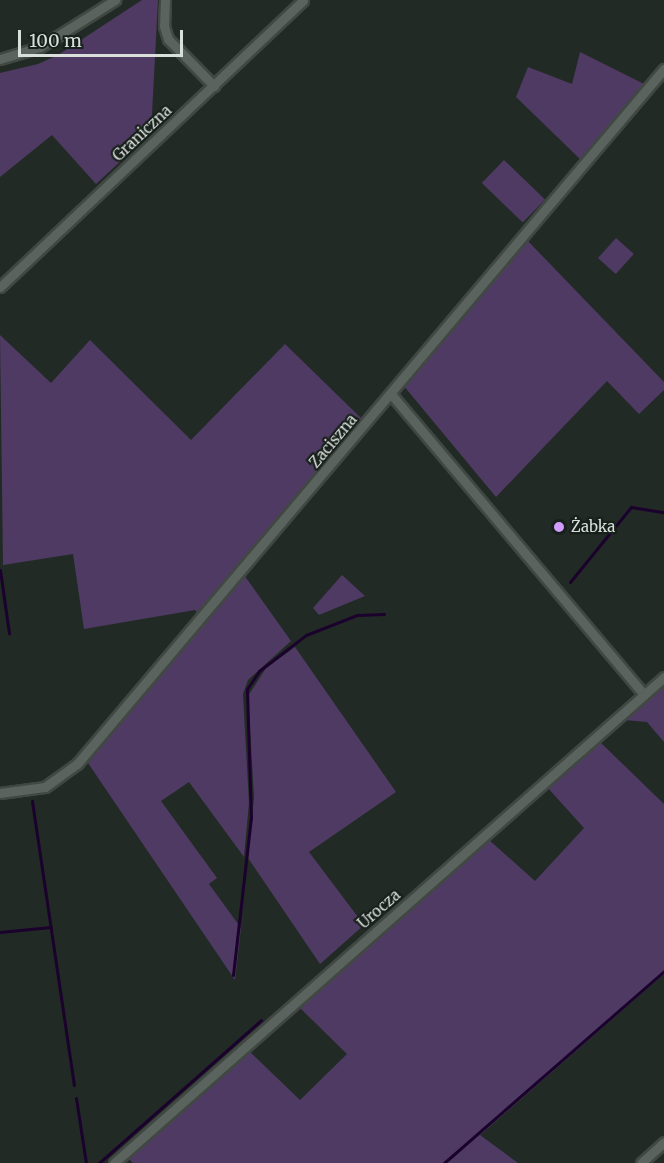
<!DOCTYPE html>
<meta charset="utf-8">
<style>
body{margin:0}
#map{position:relative;width:664px;height:1163px;overflow:hidden;background:#222a25;font-family:Merriweather,serif}
div>[style]{position:absolute}
.green>*{inset:0;background:#4f3a63;transform-origin:0 0}
.stream>*{height:3px;margin:-1.5px;padding:0 1.5px;transform-origin:1.5px;border-radius:1.5px;background:#1b022d}
.roads{filter:drop-shadow(2px 0 #414843) drop-shadow(-2px 0 #414843) drop-shadow(0 2px #414843) drop-shadow(0 -2px #414843)}
.minor>*{height:9px;margin:-4.5px;padding:0 4.5px;transform-origin:4.5px;border-radius:4.5px;background:#5a635d}
.dots>*{width:16px;height:16px;translate:-50% -50%;box-sizing:border-box;border:3px solid #18201b;border-radius:50%}
span{translate:-50% -50%;white-space:nowrap;text-align:center;line-height:1.15;-webkit-text-stroke:4.5px #18201b;paint-order:stroke}
.street-label{font-size:15px;color:#d9dfdb}
.poi-label{font-size:15px;color:#d9dfdb}
.left{translate:0 -50%;text-align:left}
.scale{position:absolute;left:18px;top:30px;width:165px;height:27px;box-sizing:border-box;border:3px solid #d9dfdb;border-top:0;padding-left:8px;font-size:18px;line-height:21px;white-space:nowrap;color:#d9dfdb;-webkit-text-stroke:4px #18201b;paint-order:stroke}
</style>
<div id="map">
<div class="green">
<i style="clip-path:polygon(142px 0,158px 0,151px 133px,96px 184px,52px 135px,0 177px,0 73px,38px 64px,58px 55px)"></i>
<i style="clip-path:polygon(580px 52px,644px 84px,580px 159px,516px 97px,528px 67px,572px 84px)"></i>
<i style="left:504px;top:160px;width:57px;height:32px;rotate:44deg"></i>
<i style="left:616px;top:238px;width:24px;height:27px;rotate:42deg"></i>
<i style="clip-path:polygon(526px 239px,664px 382px,664px 390px,639px 414px,607px 381px,496px 497px,403px 385px)"></i>
<i style="clip-path:polygon(0 335px,51px 383px,90px 340px,191px 440px,285px 344px,362px 419px,199px 615px,195px 610px,84px 629px,73px 554px,3px 565px)"></i>
<i style="clip-path:polygon(244px 575px,291px 641px,248px 680px,243px 694px,249px 803px,244px 857px,189px 782px,161px 801px,217px 878px,209px 884px,241px 928px,235px 980px,88px 763px)"></i>
<i style="clip-path:polygon(342px 575px,365px 596px,319px 615px,313px 608px)"></i>
<i style="clip-path:polygon(295px 647px,396px 792px,309px 852px,364px 925px,320px 964px,248px 858px,254px 797px,248px 696px,266px 668px)"></i>
<i style="clip-path:polygon(664px 685px,664px 742px,647px 722px,624px 720px)"></i>
<i style="clip-path:polygon(599px 741px,664px 804px,664px 974px,480px 1135px,518px 1163px,133px 1163px,127px 1157px,248px 1050px,300px 1100px,347px 1054px,298px 1006px,488px 839px,535px 881px,584px 828px,547px 787px)"></i>
</div>
<div class="stream">
<i style="left:0;top:570px;width:64px;rotate:81.9deg"></i>
<i style="left:570px;top:582px;width:97px;rotate:-50.9deg"></i>
<i style="left:631px;top:507px;width:33px;rotate:9deg"></i>
<i style="left:32px;top:801px;width:287px;rotate:81.6deg"></i>
<i style="left:0;top:932px;width:51px;rotate:-5.6deg"></i>
<i style="left:233px;top:975px;width:158px;rotate:-83.5deg"></i>
<i style="left:251px;top:818px;width:129px;rotate:-91.8deg"></i>
<i style="left:247px;top:689px;width:22px;rotate:-56deg"></i>
<i style="left:259px;top:671px;width:59px;rotate:-37.5deg"></i>
<i style="left:306px;top:635px;width:55px;rotate:-21.4deg"></i>
<i style="left:357px;top:615px;width:27px;rotate:-2deg"></i>
<i style="left:76px;top:1098px;width:66px;rotate:81.3deg"></i>
<i style="left:99px;top:1163px;width:216px;rotate:-41.4deg"></i>
<i style="left:444px;top:1163px;width:292px;rotate:-41.1deg"></i>
</div>
<div class="roads">
<div class="minor">
<i style="left:165px;top:0;width:26px;rotate:92deg"></i>
<i style="left:164px;top:26px;width:14px;rotate:73deg"></i>
<i style="left:168px;top:39px;width:66px;rotate:45.6deg"></i>
<i style="left:0;top:59px;width:42px;rotate:-16.7deg"></i>
<i style="left:40px;top:47px;width:89px;rotate:-32.1deg"></i>
<i style="left:0;top:287px;width:417px;rotate:-43.4deg"></i>
<i style="left:391px;top:394px;width:392px;rotate:49.9deg"></i>
<i style="left:0;top:793px;width:45px;rotate:-7.6deg"></i>
<i style="left:45px;top:787px;width:39px;rotate:-36deg"></i>
<i style="left:77px;top:764px;width:910px;rotate:-49.82deg"></i>
<i style="left:114px;top:1163px;width:734px;rotate:-41.46deg"></i>
<i style="left:641px;top:1163px;width:31px;rotate:-42deg"></i>
</div>
</div>
<div class="dots">
<i style="left:559px;top:527px;background:#d09dff"></i>
</div>
<div class="street-label">
<span style="left:142px;top:133px;rotate:-43deg">Graniczna</span>
<span style="left:333px;top:441px;rotate:-50deg">Zaciszna</span>
<span style="left:379px;top:909px;rotate:-41deg">Urocza</span>
</div>
<div class="poi-label">
<span class="left" style="left:571px;top:527px">Żabka</span>
</div>
<div class="scale">100 m</div>
</div>
